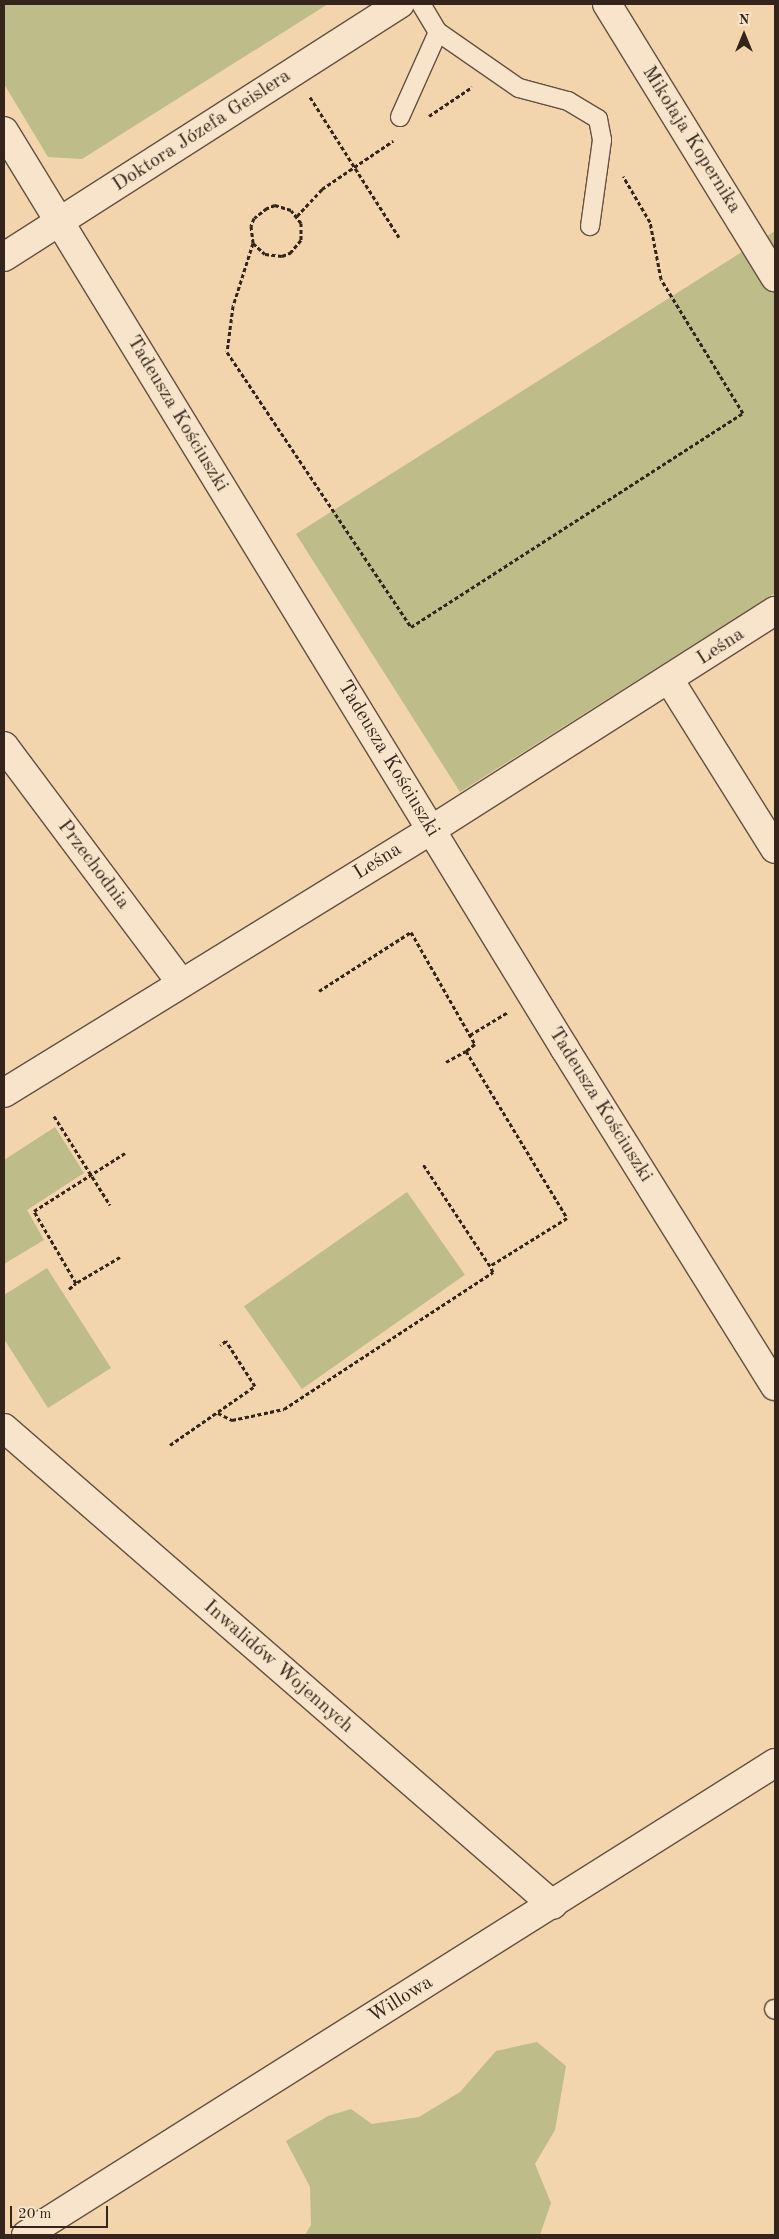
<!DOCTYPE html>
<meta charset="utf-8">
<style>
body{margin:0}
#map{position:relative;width:779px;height:2239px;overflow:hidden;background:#f2d5ad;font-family:"Old Standard TT",serif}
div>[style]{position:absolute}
.green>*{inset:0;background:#bebc88;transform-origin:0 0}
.path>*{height:3px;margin-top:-1.5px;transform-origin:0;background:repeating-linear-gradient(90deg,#34241b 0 4px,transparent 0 6.5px)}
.roads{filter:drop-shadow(1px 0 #645040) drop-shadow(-1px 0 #645040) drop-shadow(0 1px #645040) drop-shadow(0 -1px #645040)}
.lane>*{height:18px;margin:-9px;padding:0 9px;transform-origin:9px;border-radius:9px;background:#f7e4ca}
.street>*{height:28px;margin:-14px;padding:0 14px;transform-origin:14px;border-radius:14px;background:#f7e4ca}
span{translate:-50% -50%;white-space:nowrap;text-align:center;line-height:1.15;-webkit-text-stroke:4px #f7e4ca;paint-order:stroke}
.street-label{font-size:20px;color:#34241b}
.frame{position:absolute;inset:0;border:5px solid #34241b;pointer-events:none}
.north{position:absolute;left:719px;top:10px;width:50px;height:50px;-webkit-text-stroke:4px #f7e4ca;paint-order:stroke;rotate:0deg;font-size:14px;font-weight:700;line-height:20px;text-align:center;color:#34241b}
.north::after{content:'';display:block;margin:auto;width:18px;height:22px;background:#34241b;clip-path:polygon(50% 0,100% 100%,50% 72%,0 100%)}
.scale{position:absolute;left:10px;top:2206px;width:98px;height:22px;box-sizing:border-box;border:2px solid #34241b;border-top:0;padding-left:6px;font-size:15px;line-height:18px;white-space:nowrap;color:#34241b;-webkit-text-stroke:4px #f7e4ca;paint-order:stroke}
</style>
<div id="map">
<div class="green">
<i style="clip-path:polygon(4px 4px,328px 4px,82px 159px,48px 157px,4px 84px)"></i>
<i style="clip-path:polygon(775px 231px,775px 593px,460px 792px,296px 534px)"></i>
<i style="clip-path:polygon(55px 1127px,84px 1173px,27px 1210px,44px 1240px,4px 1264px,4px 1160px)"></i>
<i style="left:407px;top:1192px;width:101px;height:199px;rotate:55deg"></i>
<i style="clip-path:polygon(47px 1268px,111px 1368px,48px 1408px,4px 1339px,4px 1295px)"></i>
<i style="clip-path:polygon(537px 2042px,566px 2066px,555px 2130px,535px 2164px,551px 2203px,540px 2235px,305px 2235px,311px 2225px,310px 2187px,286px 2141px,328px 2116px,351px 2109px,372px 2124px,419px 2117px,460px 2092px,496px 2051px)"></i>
</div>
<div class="path">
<i style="left:310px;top:97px;width:166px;rotate:57.6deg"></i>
<i style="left:429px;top:116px;width:52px;rotate:-34deg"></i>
<i style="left:297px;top:216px;width:37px;rotate:-47deg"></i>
<i style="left:322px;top:189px;width:86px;rotate:-34.1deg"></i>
<i style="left:253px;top:243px;width:16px;rotate:43deg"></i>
<i style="left:265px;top:254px;width:17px;rotate:7deg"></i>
<i style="left:282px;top:256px;width:9px;rotate:-21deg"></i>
<i style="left:290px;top:253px;width:17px;rotate:-50deg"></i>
<i style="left:301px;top:240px;width:17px;rotate:-90deg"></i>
<i style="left:301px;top:223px;width:16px;rotate:-128deg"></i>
<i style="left:291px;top:210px;width:17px;rotate:-163deg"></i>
<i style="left:275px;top:205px;width:9px;rotate:159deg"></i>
<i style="left:267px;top:208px;width:16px;rotate:142deg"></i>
<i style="left:254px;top:218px;width:9px;rotate:111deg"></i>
<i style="left:251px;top:226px;width:17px;rotate:83deg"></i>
<i style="left:253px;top:243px;width:66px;rotate:107.6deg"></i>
<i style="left:233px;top:306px;width:46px;rotate:97.4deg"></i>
<i style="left:227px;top:352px;width:331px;rotate:56.2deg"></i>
<i style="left:411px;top:627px;width:395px;rotate:-32.8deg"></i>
<i style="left:743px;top:413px;width:157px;rotate:-121.5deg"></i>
<i style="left:661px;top:279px;width:58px;rotate:-100.9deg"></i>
<i style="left:650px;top:222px;width:53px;rotate:-120.4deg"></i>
<i style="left:319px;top:991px;width:109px;rotate:-32.7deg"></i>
<i style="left:411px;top:932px;width:129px;rotate:60.3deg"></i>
<i style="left:475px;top:1044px;width:11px;rotate:142deg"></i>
<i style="left:466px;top:1051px;width:195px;rotate:58.8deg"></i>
<i style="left:567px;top:1218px;width:91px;rotate:148.1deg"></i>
<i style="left:490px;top:1266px;width:122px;rotate:-123.3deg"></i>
<i style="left:470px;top:1035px;width:44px;rotate:-31.2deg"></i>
<i style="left:446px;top:1062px;width:23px;rotate:-29deg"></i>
<i style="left:54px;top:1116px;width:105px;rotate:57.8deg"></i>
<i style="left:120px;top:1257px;width:51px;rotate:149.4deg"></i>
<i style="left:76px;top:1283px;width:83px;rotate:-120.3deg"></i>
<i style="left:34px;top:1211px;width:108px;rotate:-32.5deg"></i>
<i style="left:69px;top:1289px;width:9px;rotate:-41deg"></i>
<i style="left:218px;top:1413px;width:16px;rotate:27deg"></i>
<i style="left:232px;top:1420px;width:53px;rotate:-11.9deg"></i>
<i style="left:284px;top:1409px;width:250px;rotate:-33.2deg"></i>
<i style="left:493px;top:1272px;width:7px;rotate:-117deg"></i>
<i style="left:170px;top:1445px;width:103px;rotate:-34.8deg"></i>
<i style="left:255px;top:1386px;width:54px;rotate:-122.8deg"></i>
<i style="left:226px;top:1341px;width:7px;rotate:146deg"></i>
</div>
<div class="roads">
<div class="lane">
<i style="left:421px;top:4px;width:33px;rotate:59deg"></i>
<i style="left:400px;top:117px;width:93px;rotate:-65.9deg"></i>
<i style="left:438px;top:32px;width:98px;rotate:34.7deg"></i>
<i style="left:519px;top:88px;width:51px;rotate:14.9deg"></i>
<i style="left:568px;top:101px;width:35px;rotate:31deg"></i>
<i style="left:598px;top:119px;width:21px;rotate:79deg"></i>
<i style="left:602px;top:140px;width:87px;rotate:97.9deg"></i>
<i style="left:774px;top:2009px;width:1px;rotate:45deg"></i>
</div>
<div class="street">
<i style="left:607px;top:4px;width:321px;rotate:58.4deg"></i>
<i style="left:4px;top:131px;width:1076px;rotate:58.57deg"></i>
<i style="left:565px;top:1049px;width:397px;rotate:58.1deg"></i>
<i style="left:4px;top:257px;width:470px;rotate:-32.6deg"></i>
<i style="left:670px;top:681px;width:198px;rotate:58deg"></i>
<i style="left:4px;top:746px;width:296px;rotate:53.2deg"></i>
<i style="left:4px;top:1093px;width:501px;rotate:-31.63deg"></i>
<i style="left:431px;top:830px;width:408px;rotate:-32.5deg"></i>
<i style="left:4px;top:1428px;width:727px;rotate:40.99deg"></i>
<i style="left:26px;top:2235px;width:885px;rotate:-32.22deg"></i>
</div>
</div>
<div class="street-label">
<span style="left:202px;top:131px;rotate:-33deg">Doktora Józefa Geislera</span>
<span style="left:691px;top:140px;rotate:58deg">Mikołaja Kopernika</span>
<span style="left:177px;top:414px;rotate:59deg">Tadeusza Kościuszki</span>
<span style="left:721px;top:647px;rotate:-33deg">Leśna</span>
<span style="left:388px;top:759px;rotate:59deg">Tadeusza Kościuszki</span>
<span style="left:378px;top:862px;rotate:-32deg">Leśna</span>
<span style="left:93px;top:865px;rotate:53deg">Przechodnia</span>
<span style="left:600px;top:1105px;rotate:58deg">Tadeusza Kościuszki</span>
<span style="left:278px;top:1667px;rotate:41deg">Inwalidów Wojennych</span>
<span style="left:401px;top:2000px;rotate:-32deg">Willowa</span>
</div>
<div class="frame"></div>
<div class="north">N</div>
<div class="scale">20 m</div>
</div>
